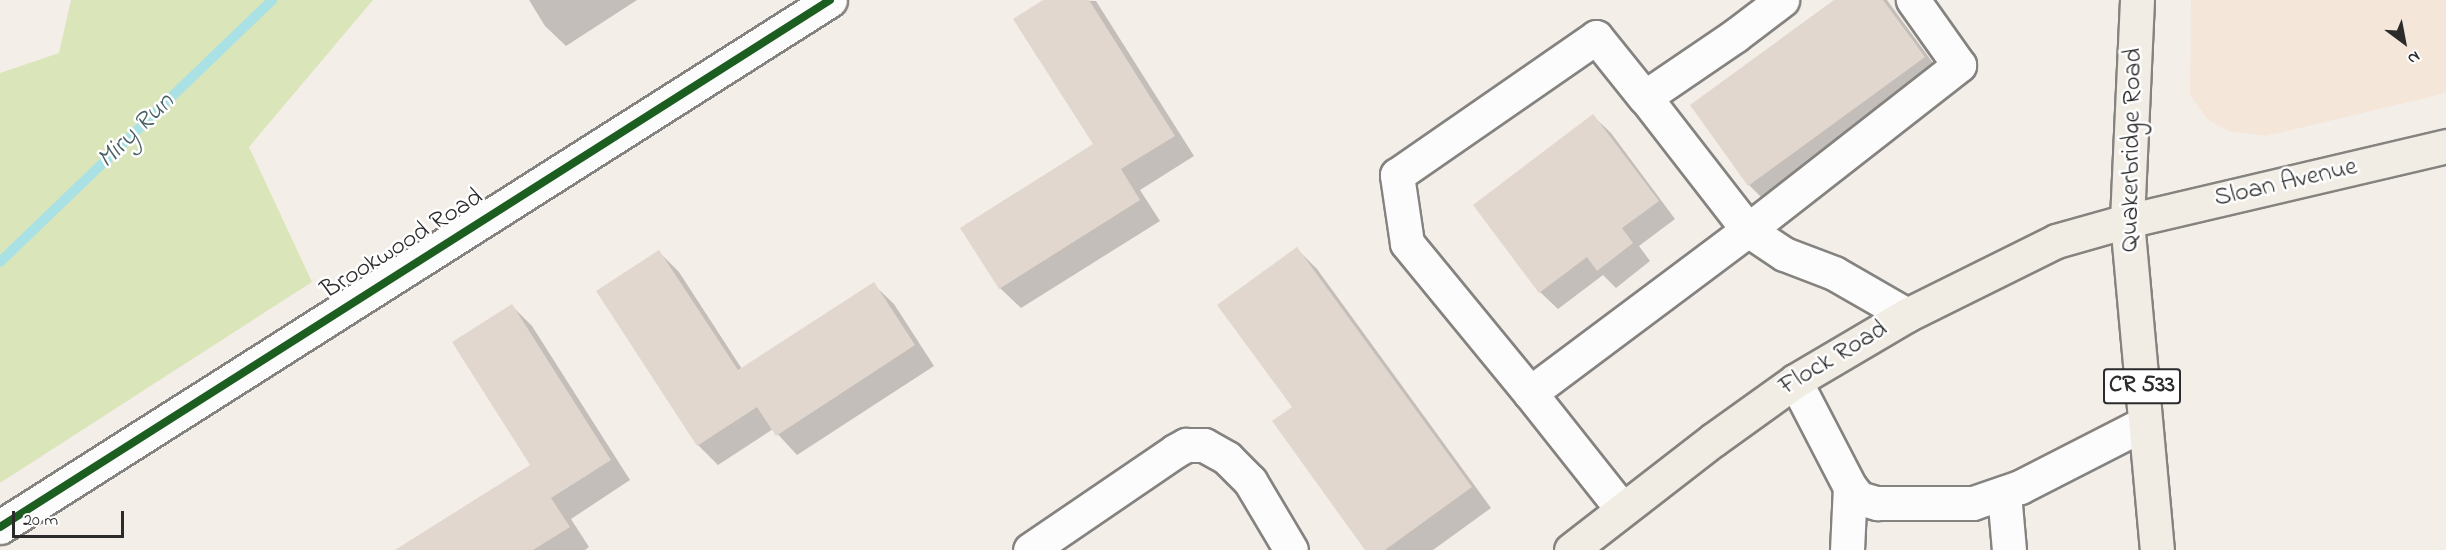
<!DOCTYPE html>
<style>
body{margin:0}
#map{position:relative;width:2446px;height:550px;overflow:hidden;background:#f4eee8;font-family:"Indie Flower",sans-serif}
div>[style]{position:absolute}
.built>*{inset:0;background:#f5e6da}
.green>*{inset:0;background:#dbe5ba}
.shadow>*{inset:0;background:#0003}
.stream>*{height:10px;margin:-5px;padding:0 5px;transform-origin:5px;border-radius:5px;background:#aae1e5}
.building>*{inset:0;background:#e2d7ce}
.roads{filter:drop-shadow(2px 0 #858380) drop-shadow(-2px 0 #858380) drop-shadow(0 2px #858380) drop-shadow(0 -2px #858380)}
.minor>*{height:33px;margin:-16.5px;padding:0 16.5px;transform-origin:16.5px;border-radius:16.5px;background:#fdfcfc}
.major>*{height:33px;margin:-16.5px;padding:0 16.5px;transform-origin:16.5px;border-radius:16.5px;background:#f1ece4}
.cycleway>*{height:8px;margin:-4px;padding:0 4px;transform-origin:4px;border-radius:4px;background:#1b5e20}
span{translate:-50% -50%;white-space:nowrap;text-align:center;line-height:1.15;-webkit-text-stroke:5px #fff;paint-order:stroke}
.shield-label span{padding:2px 4px;background:#fff;border:2px solid;border-radius:4px;-webkit-text-stroke-width:0}
.shield-label{font-size:24px;color:#2b2b2b;font-weight:700}
.street-label{font-size:26px;color:#2b2b2b}
.water-label{font-size:27px;color:#486062;font-style:italic}
.north{position:absolute;left:2374px;top:12px;width:60px;height:60px;-webkit-text-stroke:4px #fff;paint-order:stroke;rotate:148deg;font-size:16px;font-weight:700;line-height:24px;text-align:center;color:#2b2b2b}
.north::after{content:'';display:block;margin:auto;width:21px;height:27px;background:#2b2b2b;clip-path:polygon(50% 0,100% 100%,50% 72%,0 100%)}
.scale{position:absolute;left:12px;top:511px;width:112px;height:27px;box-sizing:border-box;border:3px solid #2b2b2b;border-top:0;padding-left:8px;font-size:18px;line-height:21px;white-space:nowrap;color:#2b2b2b;-webkit-text-stroke:4px #fff;paint-order:stroke}
</style>
<div id="map">
<div class="built">
<i style="clip-path:polygon(2191px 0,2446px 0,2446px 93px,2266px 136px,2229px 131px,2208px 120px,2190px 95px)"></i>
</div>
<div class="green">
<i style="clip-path:polygon(71px 0,373px 0,249px 147px,312px 282px,0 483px,0 73px,59px 53px)"></i>
</div>
<div class="shadow">
<i style="clip-path:polygon(529px 0,637px 0,566px 46px,545px 26px)"></i>
<i style="clip-path:polygon(1046px 0,1096px 1px,1194px 156px,1140px 190px,1160px 221px,1021px 308px,1000px 288px,1095px 145px)"></i>
<i style="clip-path:polygon(1836px 0,1887px 0,1944px 78px,1769px 205px,1749px 185px)"></i>
<i style="clip-path:polygon(1593px 116px,1611px 133px,1675px 219px,1639px 246px,1650px 261px,1616px 288px,1603px 275px,1558px 309px,1540px 292px)"></i>
<i style="clip-path:polygon(1297px 249px,1317px 269px,1491px 508px,1433px 550px,1367px 550px,1294px 407px)"></i>
<i style="clip-path:polygon(659px 252px,679px 272px,742px 369px,873px 284px,894px 304px,934px 366px,797px 455px,773px 429px,718px 465px,698px 445px)"></i>
<i style="clip-path:polygon(512px 306px,532px 326px,630px 480px,571px 519px,589px 547px,585px 550px,398px 550px,532px 465px)"></i>
</div>
<div class="stream">
<i style="left:0;top:262px;width:378px;rotate:-43.9deg"></i>
</div>
<div class="building">
<i style="clip-path:polygon(1043px 0,1089px 0,1175px 136px,1121px 169px,1140px 200px,999px 289px,960px 228px,1093px 144px,1013px 19px)"></i>
<i style="clip-path:polygon(1834px 0,1883px 0,1925px 57px,1748px 186px,1690px 105px)"></i>
<i style="clip-path:polygon(1593px 114px,1659px 201px,1622px 228px,1633px 243px,1597px 271px,1587px 257px,1539px 293px,1473px 205px)"></i>
<i style="clip-path:polygon(1297px 247px,1472px 487px,1385px 550px,1365px 550px,1272px 421px,1292px 407px,1217px 305px)"></i>
<i style="clip-path:polygon(659px 250px,738px 370px,874px 282px,915px 345px,776px 436px,757px 407px,697px 446px,596px 291px)"></i>
<i style="clip-path:polygon(512px 304px,611px 460px,551px 498px,570px 527px,533px 550px,395px 550px,530px 465px,452px 342px)"></i>
</div>
<div class="roads">
<div class="minor">
<i style="left:1907px;top:315px;width:84px;rotate:-150.1deg"></i>
<i style="left:1834px;top:273px;width:53px;rotate:-159.2deg"></i>
<i style="left:1784px;top:254px;width:43px;rotate:-146.3deg"></i>
<i style="left:1748px;top:230px;width:268px;rotate:-38deg"></i>
<i style="left:1959px;top:65px;width:80px;rotate:-125.3deg"></i>
<i style="left:1795px;top:381px;width:119px;rotate:62.6deg"></i>
<i style="left:1850px;top:487px;width:14px;rotate:51deg"></i>
<i style="left:1859px;top:498px;width:19px;rotate:16deg"></i>
<i style="left:1877px;top:503px;width:96px"></i>
<i style="left:1973px;top:503px;width:50px;rotate:-18.8deg"></i>
<i style="left:2020px;top:487px;width:140px;rotate:-27.1deg"></i>
<i style="left:1530px;top:393px;width:194px;rotate:-129.4deg"></i>
<i style="left:1407px;top:243px;width:69px;rotate:-98.4deg"></i>
<i style="left:1397px;top:175px;width:242px;rotate:-34.7deg"></i>
<i style="left:1596px;top:37px;width:78px;rotate:51.2deg"></i>
<i style="left:2004px;top:493px;width:57px;rotate:85deg"></i>
<i style="left:1622px;top:509px;width:148px;rotate:-128.4deg"></i>
<i style="left:1530px;top:393px;width:272px;rotate:-36.8deg"></i>
<i style="left:1748px;top:230px;width:168px;rotate:-127.8deg"></i>
<i style="left:1645px;top:97px;width:110px;rotate:-34.3deg"></i>
<i style="left:1736px;top:35px;width:58px;rotate:-37.3deg"></i>
<i style="left:0;top:527px;width:983px;rotate:-32.41deg"></i>
<i style="left:1030px;top:550px;width:176px;rotate:-34.3deg"></i>
<i style="left:1175px;top:451px;width:13px;rotate:-29deg"></i>
<i style="left:1186px;top:445px;width:18px"></i>
<i style="left:1204px;top:445px;width:26px;rotate:29deg"></i>
<i style="left:1227px;top:458px;width:33px;rotate:45deg"></i>
<i style="left:1250px;top:481px;width:80px;rotate:59.3deg"></i>
<i style="left:1847px;top:550px;width:63px;rotate:-87.3deg"></i>
</div>
<div class="major">
<i style="left:2137px;top:0;width:221px;rotate:92.6deg"></i>
<i style="left:2127px;top:221px;width:330px;rotate:84.8deg"></i>
<i style="left:1571px;top:550px;width:180px;rotate:-37.8deg"></i>
<i style="left:1713px;top:440px;width:101px;rotate:-35.7deg"></i>
<i style="left:1795px;top:381px;width:130px;rotate:-30.5deg"></i>
<i style="left:1907px;top:315px;width:166px;rotate:-26.4deg"></i>
<i style="left:2056px;top:241px;width:74px;rotate:-15.7deg"></i>
<i style="left:2127px;top:221px;width:328px;rotate:-13.2deg"></i>
</div>
</div>
<div class="cycleway">
<i style="left:0;top:527px;width:983px;rotate:-32.41deg"></i>
</div>
<div class="shield-label">
<span style="left:2142px;top:386px">CR 533</span>
</div>
<div class="street-label">
<span style="left:2133px;top:150px;rotate:-89deg">Quakerbridge Road</span>
<span style="left:2286px;top:184px;rotate:-13deg">Sloan Avenue</span>
<span style="left:403px;top:245px;rotate:-32deg">Brookwood Road</span>
<span style="left:1834px;top:359px;rotate:-31deg">Flock Road</span>
</div>
<div class="water-label">
<span style="left:136px;top:131px;rotate:-44deg">Miry Run</span>
</div>
<div class="north">N</div>
<div class="scale">20 m</div>
</div>
